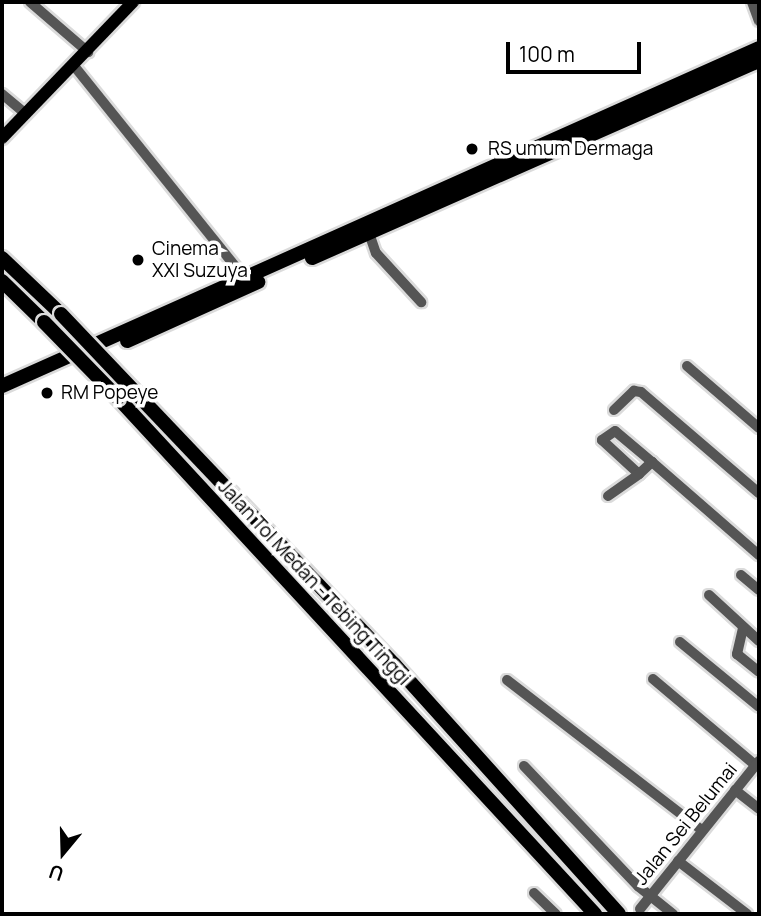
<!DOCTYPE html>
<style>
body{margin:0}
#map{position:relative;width:761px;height:916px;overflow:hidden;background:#fff;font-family:Manrope,sans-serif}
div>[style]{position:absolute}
.roads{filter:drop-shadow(2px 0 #dbdbdb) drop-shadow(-2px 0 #dbdbdb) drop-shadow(0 2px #dbdbdb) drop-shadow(0 -2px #dbdbdb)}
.minor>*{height:10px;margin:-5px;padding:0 5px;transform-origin:5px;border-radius:5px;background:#555}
.major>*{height:12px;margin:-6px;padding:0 6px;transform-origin:6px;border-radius:6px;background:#000}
.highway>*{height:14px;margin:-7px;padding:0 7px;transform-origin:7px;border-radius:7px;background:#000}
.bridges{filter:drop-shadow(2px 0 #dbdbdb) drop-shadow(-2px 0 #dbdbdb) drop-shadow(0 2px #dbdbdb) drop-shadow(0 -2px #dbdbdb)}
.highway-bridge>*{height:14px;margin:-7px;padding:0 7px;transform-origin:7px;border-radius:7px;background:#000}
.dots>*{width:19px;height:19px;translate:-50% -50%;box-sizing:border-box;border:4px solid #fff;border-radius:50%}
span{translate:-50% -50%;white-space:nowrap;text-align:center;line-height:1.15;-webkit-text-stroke:7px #fff;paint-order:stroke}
.poi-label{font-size:19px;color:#000}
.left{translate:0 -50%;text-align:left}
.street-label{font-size:19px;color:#000}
.frame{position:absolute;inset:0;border:4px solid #000;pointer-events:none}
.north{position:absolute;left:28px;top:818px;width:70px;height:70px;-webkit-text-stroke:5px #fff;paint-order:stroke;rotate:199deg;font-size:19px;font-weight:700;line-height:28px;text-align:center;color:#000}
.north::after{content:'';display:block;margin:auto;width:24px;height:32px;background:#000;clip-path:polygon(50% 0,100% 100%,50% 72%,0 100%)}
.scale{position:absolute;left:506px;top:42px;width:135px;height:32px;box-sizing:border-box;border:4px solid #000;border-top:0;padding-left:9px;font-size:21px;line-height:24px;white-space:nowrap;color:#000;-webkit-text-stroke:5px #fff;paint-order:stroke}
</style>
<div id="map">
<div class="roads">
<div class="minor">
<i style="left:30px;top:2px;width:77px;rotate:40.8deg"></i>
<i style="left:752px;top:2px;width:20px;rotate:70deg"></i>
<i style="left:75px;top:67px;width:270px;rotate:51.2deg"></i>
<i style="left:2px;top:94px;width:31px;rotate:40deg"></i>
<i style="left:369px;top:233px;width:21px;rotate:71deg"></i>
<i style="left:376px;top:253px;width:67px;rotate:47.4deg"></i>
<i style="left:687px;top:366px;width:95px;rotate:40.7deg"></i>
<i style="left:614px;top:410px;width:28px;rotate:-44deg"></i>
<i style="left:634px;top:391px;width:7px;rotate:8deg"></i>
<i style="left:641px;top:392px;width:155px;rotate:40.6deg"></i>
<i style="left:652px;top:462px;width:48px;rotate:-140deg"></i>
<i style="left:615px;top:431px;width:16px;rotate:145deg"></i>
<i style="left:602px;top:440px;width:50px;rotate:42.6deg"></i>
<i style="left:639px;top:474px;width:18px;rotate:-43deg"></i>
<i style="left:652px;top:462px;width:142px;rotate:41deg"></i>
<i style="left:608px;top:496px;width:38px;rotate:-35deg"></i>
<i style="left:741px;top:575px;width:23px;rotate:40deg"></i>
<i style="left:709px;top:595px;width:68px;rotate:42.6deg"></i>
<i style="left:743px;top:628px;width:27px;rotate:103deg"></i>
<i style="left:737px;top:654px;width:28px;rotate:39deg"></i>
<i style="left:680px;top:642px;width:102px;rotate:39.4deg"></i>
<i style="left:653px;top:679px;width:133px;rotate:40.1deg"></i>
<i style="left:507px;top:680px;width:246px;rotate:37.6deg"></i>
<i style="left:524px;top:766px;width:166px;rotate:46.5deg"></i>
<i style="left:638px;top:886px;width:45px;rotate:38.7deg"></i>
<i style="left:735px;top:790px;width:31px;rotate:38deg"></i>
<i style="left:678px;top:861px;width:87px;rotate:37.5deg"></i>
<i style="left:534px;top:893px;width:30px;rotate:44deg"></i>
<i style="left:640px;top:909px;width:190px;rotate:-51.2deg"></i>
</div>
<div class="major">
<i style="left:2px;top:138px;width:189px;rotate:-46.1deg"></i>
</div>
<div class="highway">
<i style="left:2px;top:258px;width:81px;rotate:43.5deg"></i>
<i style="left:312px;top:258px;width:488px;rotate:-23.8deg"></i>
<i style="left:2px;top:281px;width:59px;rotate:44.3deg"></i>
<i style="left:127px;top:341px;width:144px;rotate:-24.2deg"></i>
<i style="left:2px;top:386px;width:829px;rotate:-24.06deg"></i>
<i style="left:133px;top:390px;width:378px;rotate:46.4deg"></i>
<i style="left:394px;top:664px;width:336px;rotate:48deg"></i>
<i style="left:118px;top:398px;width:703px;rotate:47.25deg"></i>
</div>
</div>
<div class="bridges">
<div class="highway-bridge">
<i style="left:61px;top:314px;width:105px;rotate:46.5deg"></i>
<i style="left:44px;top:322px;width:106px;rotate:45.8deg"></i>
</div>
</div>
<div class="dots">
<i style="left:472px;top:149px;background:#000"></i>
<i style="left:138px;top:260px;background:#000"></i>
<i style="left:47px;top:393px;background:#000"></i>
</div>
<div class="poi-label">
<span class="left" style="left:488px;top:149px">RS umum Dermaga</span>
<span class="left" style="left:152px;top:260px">Cinema<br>XXI Suzuya</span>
<span class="left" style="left:61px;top:393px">RM Popeye</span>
</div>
<div class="street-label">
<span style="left:314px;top:583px;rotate:47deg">Jalan Tol Medan - Tebing Tinggi</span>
<span style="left:686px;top:824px;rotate:-51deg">Jalan Sei Belumai</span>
</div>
<div class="frame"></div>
<div class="north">U</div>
<div class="scale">100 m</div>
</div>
